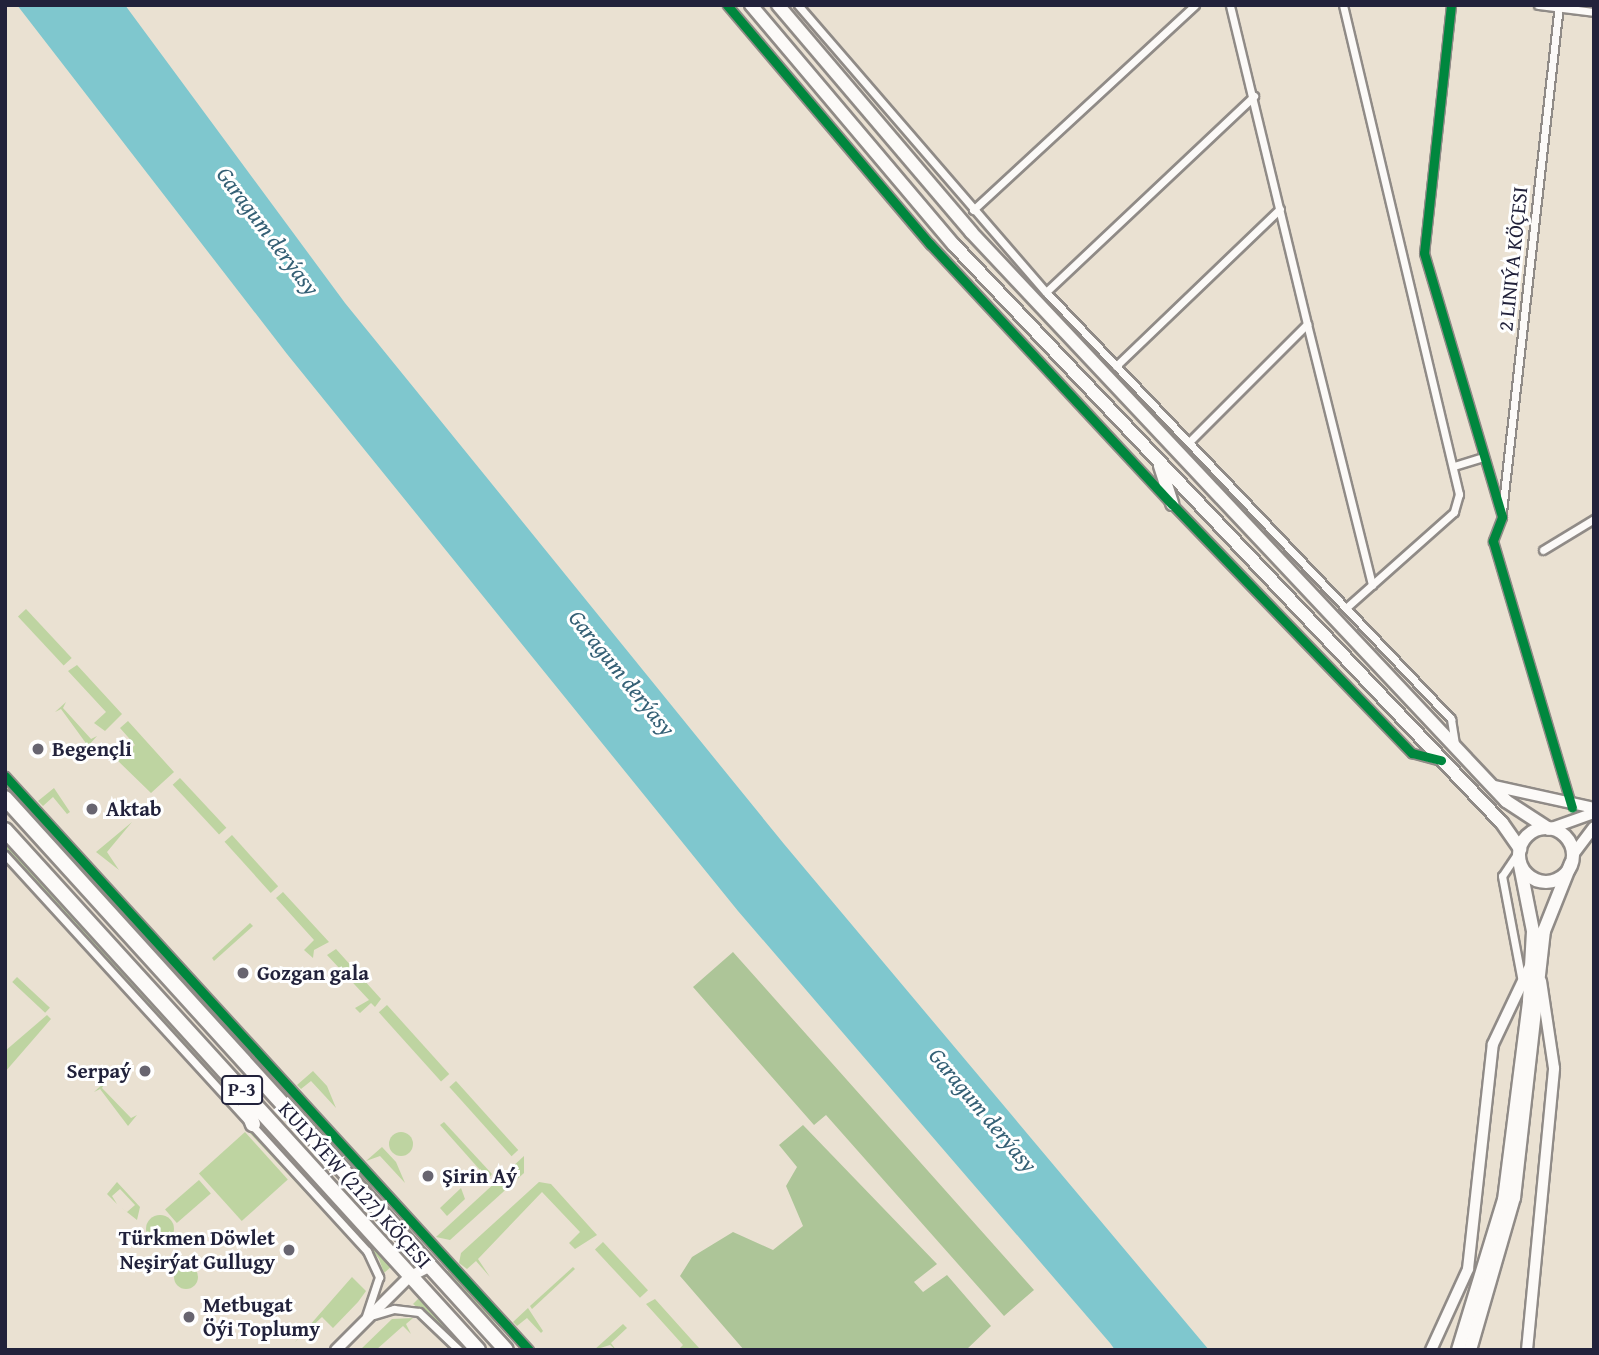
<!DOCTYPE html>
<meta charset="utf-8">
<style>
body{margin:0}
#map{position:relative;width:1599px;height:1355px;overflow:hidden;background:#eae1d2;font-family:"Gentium Book Plus",serif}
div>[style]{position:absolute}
.green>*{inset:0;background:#bed4a1;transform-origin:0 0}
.round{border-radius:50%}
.forest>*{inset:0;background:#adc598}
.water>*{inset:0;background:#7fc7ce}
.roads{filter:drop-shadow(2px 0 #908b87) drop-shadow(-2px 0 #908b87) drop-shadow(0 2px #908b87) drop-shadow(0 -2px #908b87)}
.street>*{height:7px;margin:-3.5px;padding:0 3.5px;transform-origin:3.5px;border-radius:3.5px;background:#fcfaf8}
.secondary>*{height:10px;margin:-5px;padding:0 5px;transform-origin:5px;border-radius:5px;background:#fcfaf8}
.primary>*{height:12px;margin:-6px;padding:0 6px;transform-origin:6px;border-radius:6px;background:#fcfaf8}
.primary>.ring{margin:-6px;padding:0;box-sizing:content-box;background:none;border:12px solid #fcfaf8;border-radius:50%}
.highway>*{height:14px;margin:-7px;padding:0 7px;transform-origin:7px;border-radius:7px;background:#fcfaf8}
.cycleway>*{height:9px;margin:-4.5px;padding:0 4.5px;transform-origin:4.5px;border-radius:4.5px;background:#00873e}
.dots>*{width:19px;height:19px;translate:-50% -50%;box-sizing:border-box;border:4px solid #fff;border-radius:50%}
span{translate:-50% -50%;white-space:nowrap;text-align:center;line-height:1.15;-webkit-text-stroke:6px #fff;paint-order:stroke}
.shield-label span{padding:2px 5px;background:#fff;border:2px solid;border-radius:5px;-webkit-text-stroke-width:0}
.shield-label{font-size:19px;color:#22223b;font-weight:700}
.street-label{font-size:21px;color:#22223b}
.poi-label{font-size:21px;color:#22223b;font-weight:700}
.left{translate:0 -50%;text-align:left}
.right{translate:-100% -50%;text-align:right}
.water-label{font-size:23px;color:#356075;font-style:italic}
.frame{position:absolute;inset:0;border:7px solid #22223b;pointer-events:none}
</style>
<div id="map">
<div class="green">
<i style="left:26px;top:609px;width:67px;height:11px;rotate:47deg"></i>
<i style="clip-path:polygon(77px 665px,122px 714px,105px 731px,94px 723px,106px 712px,68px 671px)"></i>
<i style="clip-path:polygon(66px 702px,63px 708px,91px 739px,97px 736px,88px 746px,61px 709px,55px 712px)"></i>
<i style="clip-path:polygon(128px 721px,174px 772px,151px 793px,115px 758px,122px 748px,126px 753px,135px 745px,120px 728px)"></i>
<i style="left:180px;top:778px;width:68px;height:10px;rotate:47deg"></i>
<i style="clip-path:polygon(5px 782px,371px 1183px,373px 1190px,5px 788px)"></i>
<i style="clip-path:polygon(54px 788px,70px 812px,67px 814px,53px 797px,43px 806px,38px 801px)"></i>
<i style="clip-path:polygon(132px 822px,107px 852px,119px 870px,96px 852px)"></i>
<i style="left:232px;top:835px;width:69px;height:10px;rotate:48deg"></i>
<i style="left:5px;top:842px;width:345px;height:5px;rotate:48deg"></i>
<i style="clip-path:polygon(283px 892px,329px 942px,314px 950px,313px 958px,304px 950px,314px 940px,276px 898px)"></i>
<i style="clip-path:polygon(250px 923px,253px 926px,214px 961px,212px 958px)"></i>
<i style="clip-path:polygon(336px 949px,381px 999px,375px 1007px,371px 1003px,360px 1013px,355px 1008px,369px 1000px,327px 955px)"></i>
<i style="left:17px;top:977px;width:45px;height:7px;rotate:43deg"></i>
<i style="left:387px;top:1005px;width:93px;height:11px;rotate:48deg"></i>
<i style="clip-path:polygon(47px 1015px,51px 1019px,5px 1072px,5px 1051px)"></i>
<i style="clip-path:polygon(313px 1071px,327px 1086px,336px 1108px,311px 1081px,301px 1089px,297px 1085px)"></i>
<i style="clip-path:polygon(106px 1081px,102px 1088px,131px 1118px,137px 1115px,128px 1126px,100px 1089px,94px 1092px)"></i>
<i style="left:456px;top:1081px;width:93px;height:9px;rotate:48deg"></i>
<i style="clip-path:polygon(257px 1118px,344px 1214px,259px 1125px)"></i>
<i style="clip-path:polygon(444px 1122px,492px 1174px,488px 1179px,440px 1125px)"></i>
<i style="clip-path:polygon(249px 1129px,318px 1205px,318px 1206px,247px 1130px)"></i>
<i class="round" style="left:389px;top:1132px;width:24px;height:24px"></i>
<i style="left:245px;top:1132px;width:64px;height:62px;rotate:48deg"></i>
<i style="clip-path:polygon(382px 1147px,396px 1162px,405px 1183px,380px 1156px,366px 1161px)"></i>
<i style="clip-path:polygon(524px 1156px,524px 1173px,450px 1240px,436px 1237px)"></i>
<i style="left:199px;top:1180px;width:18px;height:45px;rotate:49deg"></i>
<i style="clip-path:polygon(117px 1182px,140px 1207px,137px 1220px,118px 1205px,127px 1212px,135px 1205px,120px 1189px,112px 1196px,117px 1204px,107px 1194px)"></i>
<i style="clip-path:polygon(539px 1182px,551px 1184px,597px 1235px,575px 1249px,569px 1243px,580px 1232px,542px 1192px,478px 1259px,490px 1277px,476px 1261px,467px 1269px,459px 1263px,461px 1253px)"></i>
<i style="clip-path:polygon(461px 1188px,465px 1199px,447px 1216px,440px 1208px)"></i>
<i class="round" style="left:146px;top:1215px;width:28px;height:28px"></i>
<i style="clip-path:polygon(360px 1235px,392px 1266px,384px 1273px,379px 1259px)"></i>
<i style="left:603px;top:1242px;width:66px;height:11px;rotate:47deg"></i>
<i class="round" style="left:174px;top:1265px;width:24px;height:24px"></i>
<i style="clip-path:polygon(573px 1267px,575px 1269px,532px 1309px,530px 1306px)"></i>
<i style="clip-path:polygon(449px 1270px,522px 1350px,446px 1273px)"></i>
<i style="clip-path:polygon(352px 1277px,366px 1291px,358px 1302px,333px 1328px,322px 1317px,295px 1342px)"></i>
<i style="clip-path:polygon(420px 1297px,451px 1331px,451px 1335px,413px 1304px)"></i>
<i style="clip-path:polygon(655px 1299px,699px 1348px,699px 1350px,678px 1350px,683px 1345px,646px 1304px)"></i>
<i style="clip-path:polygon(528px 1308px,543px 1331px,541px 1333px,527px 1318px,517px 1326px,513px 1322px)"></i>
<i style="clip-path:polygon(413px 1318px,406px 1324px,411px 1334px,403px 1326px,376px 1350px,360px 1350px,392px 1319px)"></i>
<i style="clip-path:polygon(623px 1324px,627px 1328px,611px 1343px,616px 1350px,610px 1345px,594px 1350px)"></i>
</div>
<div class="forest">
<i style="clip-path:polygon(733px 952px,1034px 1290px,1004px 1316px,826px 1115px,814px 1125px,693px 987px)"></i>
<i style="clip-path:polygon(803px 1125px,937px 1264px,914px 1282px,923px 1292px,947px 1275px,991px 1326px,966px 1350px,744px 1350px,680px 1276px,692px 1257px,733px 1232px,773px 1250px,803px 1226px,786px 1186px,797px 1167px,779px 1145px)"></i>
</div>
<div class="water">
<i style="clip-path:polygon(17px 5px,125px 5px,345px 303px,784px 844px,1209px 1350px,1115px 1350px,1110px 1343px,738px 911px,287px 354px)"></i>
</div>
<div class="roads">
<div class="street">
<i style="left:727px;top:5px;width:314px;rotate:49.7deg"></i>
<i style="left:930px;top:244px;width:355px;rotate:47.1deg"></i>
<i style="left:1172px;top:504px;width:346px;rotate:46.1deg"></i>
<i style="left:1412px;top:753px;width:28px;rotate:15deg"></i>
<i style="left:798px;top:5px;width:379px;rotate:49.2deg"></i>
<i style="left:1046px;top:292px;width:589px;rotate:46.51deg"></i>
<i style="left:1451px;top:719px;width:24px;rotate:81deg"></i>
<i style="left:1343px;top:5px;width:503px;rotate:76.66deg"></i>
<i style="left:1459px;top:494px;width:19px;rotate:106deg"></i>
<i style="left:1454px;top:512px;width:144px;rotate:138.4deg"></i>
<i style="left:1451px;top:5px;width:249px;rotate:96.2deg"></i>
<i style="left:1424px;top:253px;width:275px;rotate:73.5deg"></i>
<i style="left:1502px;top:517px;width:26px;rotate:111deg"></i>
<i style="left:1493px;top:541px;width:274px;rotate:73.5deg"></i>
<i style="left:1538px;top:5px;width:56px;rotate:7.1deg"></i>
<i style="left:973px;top:210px;width:302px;rotate:-42.7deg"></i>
<i style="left:1046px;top:292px;width:286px;rotate:-43.3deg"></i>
<i style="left:1307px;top:324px;width:269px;rotate:76deg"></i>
<i style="left:1116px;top:366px;width:227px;rotate:-43.8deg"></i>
<i style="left:1189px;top:442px;width:167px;rotate:-45deg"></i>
<i style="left:1307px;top:324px;width:328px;rotate:-103.6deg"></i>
<i style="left:1454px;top:466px;width:31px;rotate:-17deg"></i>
<i style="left:1502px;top:512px;width:510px;rotate:-83.59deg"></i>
<i style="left:1543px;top:550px;width:60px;rotate:-31.3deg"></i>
<i style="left:5px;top:776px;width:777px;rotate:47.61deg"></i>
<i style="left:1519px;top:851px;width:30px;rotate:124deg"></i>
<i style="left:1502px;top:876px;width:103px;rotate:79.3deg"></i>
<i style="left:5px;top:855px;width:537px;rotate:47.57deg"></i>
<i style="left:367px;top:1251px;width:29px;rotate:65deg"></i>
<i style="left:379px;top:1277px;width:41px;rotate:108.4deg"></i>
<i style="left:374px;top:1315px;width:21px;rotate:-17deg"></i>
<i style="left:394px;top:1309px;width:25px;rotate:7deg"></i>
<i style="left:419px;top:1312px;width:55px;rotate:43.5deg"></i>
</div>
<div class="secondary">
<i style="left:1494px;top:786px;width:102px;rotate:12.4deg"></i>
<i style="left:1549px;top:829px;width:48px;rotate:-19.6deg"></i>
<i style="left:1572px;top:856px;width:36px;rotate:-53deg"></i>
<i style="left:336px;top:1350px;width:103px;rotate:-45deg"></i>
<i style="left:409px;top:1277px;width:22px;rotate:-27deg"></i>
<i style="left:1431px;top:1350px;width:89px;rotate:-65.4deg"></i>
<i style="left:1468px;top:1269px;width:226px;rotate:-83.7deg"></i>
<i style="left:1493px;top:1044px;width:89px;rotate:-64.6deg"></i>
<i style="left:1527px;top:1350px;width:283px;rotate:-84.5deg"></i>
<i style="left:1554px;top:1068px;width:88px;rotate:-98.5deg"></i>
</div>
<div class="primary">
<i style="left:751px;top:5px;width:314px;rotate:49.8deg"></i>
<i style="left:954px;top:245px;width:796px;rotate:46.53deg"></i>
<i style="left:1502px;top:823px;width:32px;rotate:55deg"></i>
<i style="left:778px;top:5px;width:298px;rotate:49.6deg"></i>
<i style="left:971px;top:232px;width:781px;rotate:46.76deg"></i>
<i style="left:1506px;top:801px;width:51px;rotate:33.1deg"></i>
<i style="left:1160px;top:466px;width:40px;rotate:72deg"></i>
<i class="ring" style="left:1519px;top:828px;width:42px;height:42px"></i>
<i style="left:1458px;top:1350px;width:157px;rotate:-73deg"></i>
<i style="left:1504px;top:1200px;width:201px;rotate:-82.8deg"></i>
<i style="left:1529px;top:1001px;width:70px;rotate:-86.7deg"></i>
<i style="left:1533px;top:931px;width:72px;rotate:-101.2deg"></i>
<i style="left:1470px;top:1350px;width:158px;rotate:-73.9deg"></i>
<i style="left:1514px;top:1198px;width:269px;rotate:-83.6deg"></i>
<i style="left:1544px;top:931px;width:73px;rotate:-68.3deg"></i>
</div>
<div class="highway">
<i style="left:5px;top:798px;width:745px;rotate:47.77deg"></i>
<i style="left:5px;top:830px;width:703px;rotate:47.71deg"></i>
<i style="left:243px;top:1097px;width:29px;rotate:70deg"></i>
</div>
</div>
<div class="cycleway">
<i style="left:727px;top:5px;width:314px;rotate:49.7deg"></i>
<i style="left:930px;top:244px;width:355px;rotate:47.1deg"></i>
<i style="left:1172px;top:504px;width:346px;rotate:46.1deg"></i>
<i style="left:1412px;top:753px;width:30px;rotate:14deg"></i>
<i style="left:1451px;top:5px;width:249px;rotate:96.2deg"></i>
<i style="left:1424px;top:253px;width:275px;rotate:73.5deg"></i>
<i style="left:1502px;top:517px;width:26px;rotate:111deg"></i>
<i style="left:1493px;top:541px;width:278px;rotate:73.5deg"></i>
<i style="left:5px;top:776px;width:777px;rotate:47.61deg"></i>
</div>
<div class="dots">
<i style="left:38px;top:749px;background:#686570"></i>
<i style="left:92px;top:809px;background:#686570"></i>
<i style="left:243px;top:973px;background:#686570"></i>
<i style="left:145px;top:1071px;background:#686570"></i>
<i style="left:428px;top:1176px;background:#686570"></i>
<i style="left:289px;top:1250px;background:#686570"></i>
<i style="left:189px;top:1317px;background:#686570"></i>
</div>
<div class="shield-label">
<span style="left:242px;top:1090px">P-3</span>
</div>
<div class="street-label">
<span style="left:1513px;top:259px;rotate:-84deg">2 LINIÝA KÖÇESI</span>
<span style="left:355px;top:1185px;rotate:48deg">KULYÝEW (2127) KÖÇESI</span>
</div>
<div class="poi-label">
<span class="left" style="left:52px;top:749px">Begençli</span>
<span class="left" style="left:106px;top:809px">Aktab</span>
<span class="left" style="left:257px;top:973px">Gozgan gala</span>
<span class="right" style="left:131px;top:1071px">Serpaý</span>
<span class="left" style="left:442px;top:1176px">Şirin Aý</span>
<span class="right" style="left:275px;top:1250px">Türkmen Döwlet<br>Neşirýat Gullugy</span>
<span class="left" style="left:203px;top:1317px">Metbugat<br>Öýi Toplumy</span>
</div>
<div class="water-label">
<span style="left:268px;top:231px;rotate:53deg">Garagum derýasy</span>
<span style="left:622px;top:673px;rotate:51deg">Garagum derýasy</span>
<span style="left:983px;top:1110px;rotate:50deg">Garagum derýasy</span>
</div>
<div class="frame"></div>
</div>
